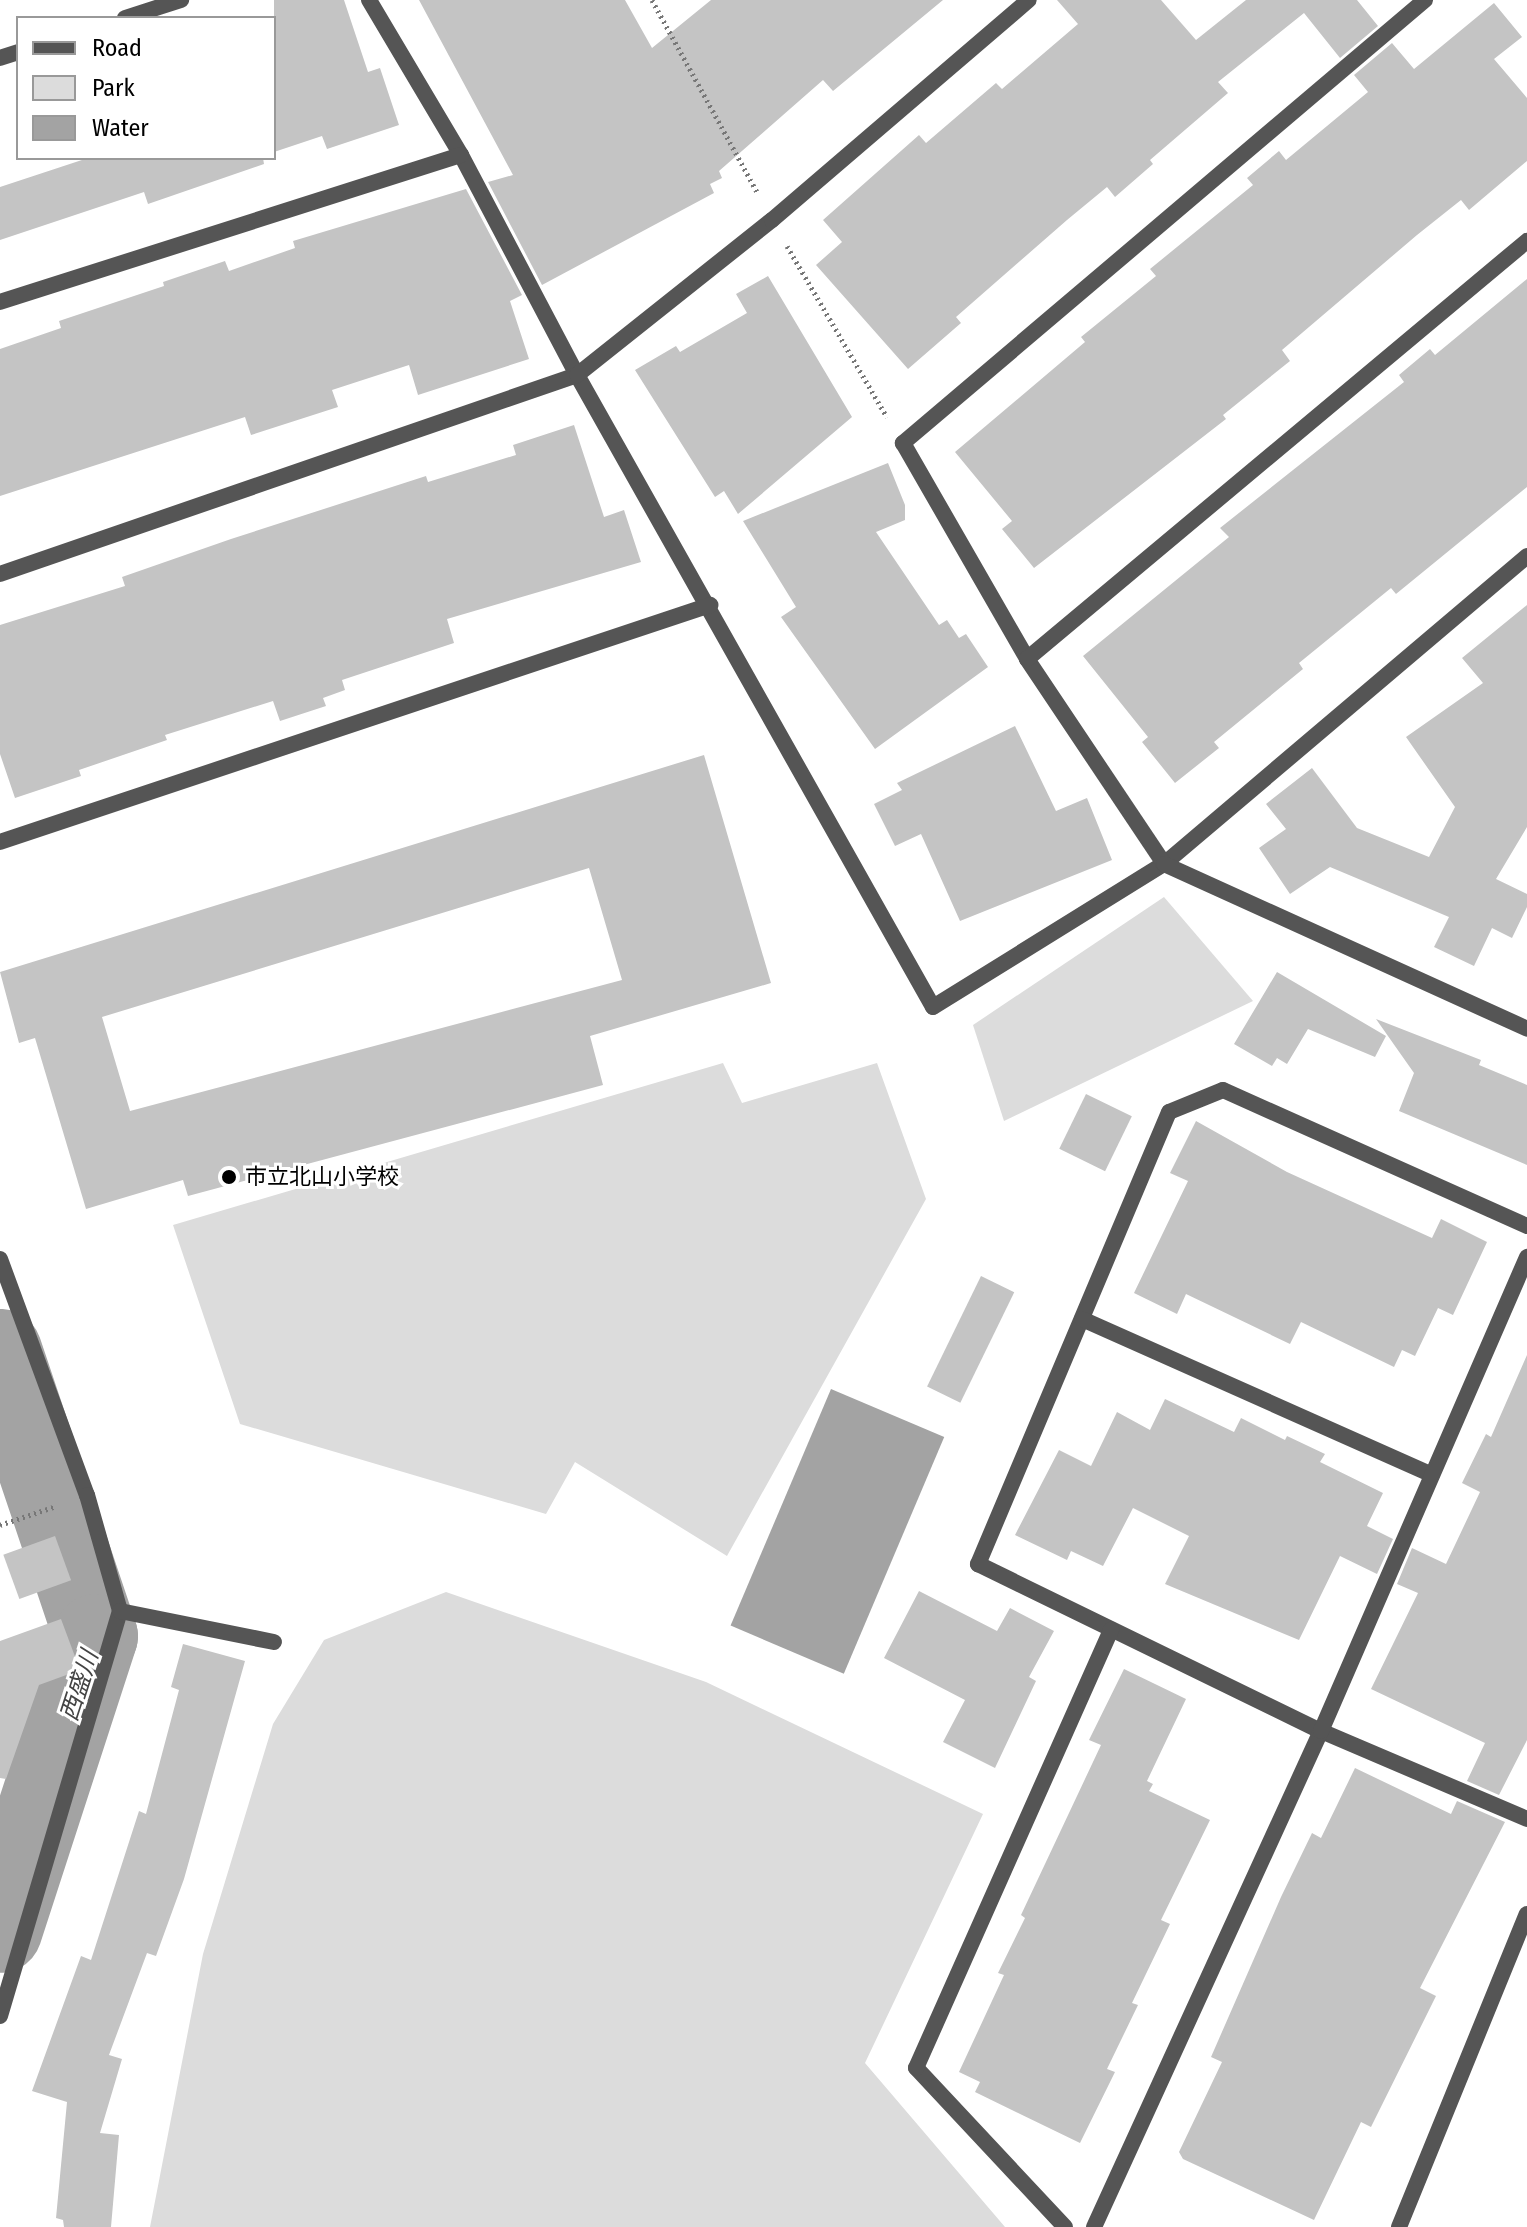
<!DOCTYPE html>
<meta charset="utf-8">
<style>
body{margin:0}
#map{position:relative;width:1527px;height:2227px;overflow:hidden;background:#fff;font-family:"Fira Sans Condensed","Noto Sans JP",sans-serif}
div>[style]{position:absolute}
.green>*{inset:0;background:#dcdcdc}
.water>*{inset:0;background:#a3a3a3;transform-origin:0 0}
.river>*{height:84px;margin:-42px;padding:0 42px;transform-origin:42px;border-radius:42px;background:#a3a3a3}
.building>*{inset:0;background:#c4c4c4;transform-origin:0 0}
.path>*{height:5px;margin-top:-2.5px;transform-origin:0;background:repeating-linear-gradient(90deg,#777 0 2px,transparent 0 6px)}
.street>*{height:16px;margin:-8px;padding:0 8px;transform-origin:8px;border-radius:8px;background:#555}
.dots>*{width:22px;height:22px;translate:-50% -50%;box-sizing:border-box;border:4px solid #fff;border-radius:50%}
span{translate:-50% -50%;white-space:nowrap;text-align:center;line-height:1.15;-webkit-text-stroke:6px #fff;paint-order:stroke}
.poi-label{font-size:22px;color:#000}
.left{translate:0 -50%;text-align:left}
.water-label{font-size:24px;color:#444;font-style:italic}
.legend{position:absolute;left:16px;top:16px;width:260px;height:144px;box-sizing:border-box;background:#fff;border:2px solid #999;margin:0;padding:10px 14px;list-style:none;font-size:24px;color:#000}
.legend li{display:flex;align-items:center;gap:16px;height:40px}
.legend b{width:40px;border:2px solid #999}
</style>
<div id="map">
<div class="green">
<i style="clip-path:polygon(1164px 897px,1253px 1001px,1004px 1121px,973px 1025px)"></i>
<i style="clip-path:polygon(723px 1063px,742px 1103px,877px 1063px,926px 1199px,727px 1556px,575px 1462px,546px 1514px,240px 1424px,173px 1225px)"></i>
<i style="clip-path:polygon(446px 1592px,706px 1682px,983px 1814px,865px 2063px,1005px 2227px,150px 2227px,203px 1954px,273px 1724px,324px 1640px)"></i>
</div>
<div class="water">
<i style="left:831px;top:1389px;width:123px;height:257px;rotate:23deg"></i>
</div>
<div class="river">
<i style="left:0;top:1351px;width:301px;rotate:71.4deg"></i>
<i style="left:96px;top:1636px;width:310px;rotate:108deg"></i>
</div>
<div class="building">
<i style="clip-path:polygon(274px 0,344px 0,368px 72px,380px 68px,399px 125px,327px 149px,322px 136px,274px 152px)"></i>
<i style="clip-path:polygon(419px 0,625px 0,652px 48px,711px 0,943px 0,833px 91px,823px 80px,719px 171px,722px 178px,710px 184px,714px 193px,542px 285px,488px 182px,513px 175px)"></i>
<i style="clip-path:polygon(1057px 0,1161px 0,1196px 40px,1246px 0,1357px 0,1378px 26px,1340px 58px,1304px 13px,1218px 82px,1228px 93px,1150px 160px,1153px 164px,1115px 197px,1107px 187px,1067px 220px,956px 317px,961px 323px,908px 369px,816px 265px,842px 242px,823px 220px,919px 135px,926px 143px,996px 83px,1002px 89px,1078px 24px)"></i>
<i style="clip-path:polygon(1494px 3px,1522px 37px,1494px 59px,1527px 98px,1527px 161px,1469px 210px,1461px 200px,1417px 235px,1282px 350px,1290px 361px,1223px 415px,1226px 419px,1034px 568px,1002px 529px,1012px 521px,955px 452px,1085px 342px,1081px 337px,1156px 276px,1150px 269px,1253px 185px,1247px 178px,1279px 151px,1286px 160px,1368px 92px,1354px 75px,1392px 43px,1414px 69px)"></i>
<i style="clip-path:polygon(88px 158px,263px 158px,264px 164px,148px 204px,144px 192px,0 240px,0 187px)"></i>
<i style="clip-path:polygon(466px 189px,522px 295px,510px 301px,529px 359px,418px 395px,409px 365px,332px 390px,338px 407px,251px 435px,245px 417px,0 496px,0 349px,61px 328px,59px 321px,164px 286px,163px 282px,225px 261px,229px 271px,295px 248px,293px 241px)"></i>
<i style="clip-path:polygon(768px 276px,852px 417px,738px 514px,724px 491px,715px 497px,635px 370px,676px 346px,680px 352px,747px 313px,736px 294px)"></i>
<i style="clip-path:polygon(1527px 279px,1527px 487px,1396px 594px,1391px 588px,1299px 663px,1303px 669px,1214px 742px,1219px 748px,1175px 783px,1142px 742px,1148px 737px,1083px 656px,1229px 537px,1220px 528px,1404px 382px,1399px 375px,1430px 349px,1435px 355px)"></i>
<i style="clip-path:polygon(574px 425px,604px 517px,624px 510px,641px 562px,447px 619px,454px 643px,342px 680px,345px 690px,323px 698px,326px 706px,280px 721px,273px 701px,165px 735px,167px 740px,79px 770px,81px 776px,15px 798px,0 754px,0 625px,125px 586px,122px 577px,231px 539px,426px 476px,428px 482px,516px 455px,513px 445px)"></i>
<i style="clip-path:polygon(888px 463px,905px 505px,905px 520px,876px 532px,939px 625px,947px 620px,959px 638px,966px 634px,988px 667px,875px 749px,781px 617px,796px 607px,743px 521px)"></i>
<i style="clip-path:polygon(1527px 605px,1527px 827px,1496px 879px,1527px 894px,1527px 907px,1512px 938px,1492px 928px,1474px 966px,1434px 947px,1449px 917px,1330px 867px,1290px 894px,1259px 848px,1286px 829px,1266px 804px,1312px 768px,1357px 828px,1429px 857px,1455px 807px,1406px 737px,1483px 683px,1462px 658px)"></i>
<i style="clip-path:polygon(1015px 726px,1056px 811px,1087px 798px,1112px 860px,960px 921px,921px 834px,895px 846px,874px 804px,902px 790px,897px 783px)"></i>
<i style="clip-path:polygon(evenodd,704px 755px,771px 983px,590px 1036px,603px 1085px,188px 1196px,183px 1180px,86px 1209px,35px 1038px,19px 1043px,0 972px,704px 755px,589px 868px,622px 980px,130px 1111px,102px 1017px,589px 868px)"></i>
<i style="clip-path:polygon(1277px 972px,1386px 1036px,1375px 1057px,1308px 1029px,1287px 1064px,1277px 1058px,1272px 1066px,1234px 1044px)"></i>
<i style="clip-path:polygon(1376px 1019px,1481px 1060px,1479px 1065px,1527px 1085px,1527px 1165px,1399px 1111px,1414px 1073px)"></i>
<i style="left:1086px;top:1094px;width:51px;height:61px;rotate:26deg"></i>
<i style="clip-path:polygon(1196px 1121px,1287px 1172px,1432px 1238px,1441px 1219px,1487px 1242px,1453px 1315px,1438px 1308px,1415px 1356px,1402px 1350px,1394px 1367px,1301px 1322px,1290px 1344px,1186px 1294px,1177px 1314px,1134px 1293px,1188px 1181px,1170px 1173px)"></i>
<i style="left:981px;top:1276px;width:37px;height:123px;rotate:26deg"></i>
<i style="clip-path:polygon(1527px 1355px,1527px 1740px,1499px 1795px,1467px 1781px,1485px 1743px,1371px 1689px,1418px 1593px,1397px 1584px,1412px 1548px,1446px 1564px,1480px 1492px,1462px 1483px,1486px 1434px,1491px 1437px)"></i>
<i style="clip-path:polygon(1165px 1399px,1234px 1432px,1241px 1418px,1285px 1440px,1287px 1436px,1325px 1454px,1320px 1462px,1383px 1493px,1367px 1526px,1393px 1539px,1377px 1574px,1340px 1556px,1299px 1640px,1165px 1584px,1189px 1536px,1133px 1508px,1103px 1566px,1071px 1551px,1067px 1560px,1015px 1535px,1059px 1450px,1091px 1466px,1117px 1412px,1150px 1430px)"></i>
<i style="left:55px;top:1536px;width:47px;height:55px;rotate:70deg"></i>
<i style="clip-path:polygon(919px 1591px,997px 1631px,1010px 1608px,1054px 1631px,1029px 1677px,1036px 1681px,995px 1768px,943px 1742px,965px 1700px,884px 1658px)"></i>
<i style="clip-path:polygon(61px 1619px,80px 1670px,39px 1685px,6px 1779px,0 1778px,0 1641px)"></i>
<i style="clip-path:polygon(183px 1644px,245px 1661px,184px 1879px,156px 1956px,147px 1953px,109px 2055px,122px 2059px,100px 2133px,119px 2135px,111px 2227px,64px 2227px,63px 2220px,56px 2218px,67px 2102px,32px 2091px,81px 1956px,91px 1960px,139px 1811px,146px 1814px,179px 1690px,171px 1687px)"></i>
<i style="clip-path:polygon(1124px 1669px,1186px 1699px,1147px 1781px,1153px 1784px,1149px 1791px,1210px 1820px,1161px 1920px,1170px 1924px,1132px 2003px,1138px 2005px,1107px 2069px,1115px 2072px,1080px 2143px,975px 2092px,980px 2082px,959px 2072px,1004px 1975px,998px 1973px,1025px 1918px,1021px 1915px,1101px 1745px,1089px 1740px)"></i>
<i style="clip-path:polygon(1355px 1768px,1451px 1814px,1457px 1801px,1505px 1822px,1420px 1988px,1436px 1996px,1371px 2127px,1361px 2122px,1314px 2220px,1183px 2159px,1179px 2152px,1222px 2062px,1211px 2057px,1281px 1897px,1312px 1833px,1321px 1838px)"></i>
</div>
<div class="path">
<i style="left:652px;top:0;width:219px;rotate:61.3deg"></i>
<i style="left:787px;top:246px;width:198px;rotate:59.7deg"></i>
<i style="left:0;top:1525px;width:59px;rotate:-18.7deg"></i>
</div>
<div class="street">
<i style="left:369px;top:0;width:180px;rotate:59.3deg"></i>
<i style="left:461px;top:155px;width:249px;rotate:62.2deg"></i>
<i style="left:577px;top:375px;width:725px;rotate:60.61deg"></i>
<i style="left:933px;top:1007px;width:272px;rotate:-31.8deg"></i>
<i style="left:1164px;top:864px;width:476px;rotate:-40.3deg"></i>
<i style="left:1425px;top:0;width:685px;rotate:139.68deg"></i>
<i style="left:903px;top:443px;width:249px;rotate:60.1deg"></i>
<i style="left:1027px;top:659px;width:247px;rotate:56.2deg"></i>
<i style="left:1164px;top:864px;width:399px;rotate:24.4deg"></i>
<i style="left:125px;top:18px;width:59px;rotate:-17.8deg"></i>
<i style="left:0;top:58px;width:19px;rotate:-18deg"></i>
<i style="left:0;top:302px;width:484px;rotate:-17.7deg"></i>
<i style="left:0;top:574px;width:610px;rotate:-19.03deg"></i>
<i style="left:577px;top:375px;width:249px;rotate:-38.5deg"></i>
<i style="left:772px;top:220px;width:338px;rotate:-40.6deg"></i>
<i style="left:1027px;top:659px;width:652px;rotate:-39.9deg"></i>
<i style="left:0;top:842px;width:749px;rotate:-18.46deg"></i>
<i style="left:1527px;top:1226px;width:333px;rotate:-155.9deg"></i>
<i style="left:1223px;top:1090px;width:58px;rotate:157.8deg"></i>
<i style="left:1169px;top:1112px;width:491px;rotate:112.9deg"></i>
<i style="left:978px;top:1564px;width:381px;rotate:26deg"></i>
<i style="left:1321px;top:1731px;width:224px;rotate:23.1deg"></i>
<i style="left:0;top:1259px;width:252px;rotate:69.8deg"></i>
<i style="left:87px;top:1495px;width:121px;rotate:74.1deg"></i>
<i style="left:1082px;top:1319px;width:383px;rotate:24deg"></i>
<i style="left:0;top:2016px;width:422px;rotate:-73.5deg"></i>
<i style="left:120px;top:1611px;width:157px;rotate:11.4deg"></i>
<i style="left:1065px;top:2227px;width:218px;rotate:-133.1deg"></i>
<i style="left:916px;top:2068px;width:480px;rotate:-66deg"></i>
<i style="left:1094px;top:2227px;width:545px;rotate:-65.41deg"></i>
<i style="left:1321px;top:1731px;width:517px;rotate:-66.51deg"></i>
<i style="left:1399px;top:2227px;width:338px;rotate:-67.8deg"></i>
</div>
<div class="dots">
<i style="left:229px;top:1177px;background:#000"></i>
</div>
<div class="poi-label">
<span class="left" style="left:245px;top:1177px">市立北山小学校</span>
</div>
<div class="water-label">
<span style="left:80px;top:1686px;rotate:-72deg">西盛川</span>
</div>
<ul class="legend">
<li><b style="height:10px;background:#555"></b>Road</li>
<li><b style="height:22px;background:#dcdcdc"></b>Park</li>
<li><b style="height:22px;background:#a3a3a3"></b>Water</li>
</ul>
</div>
